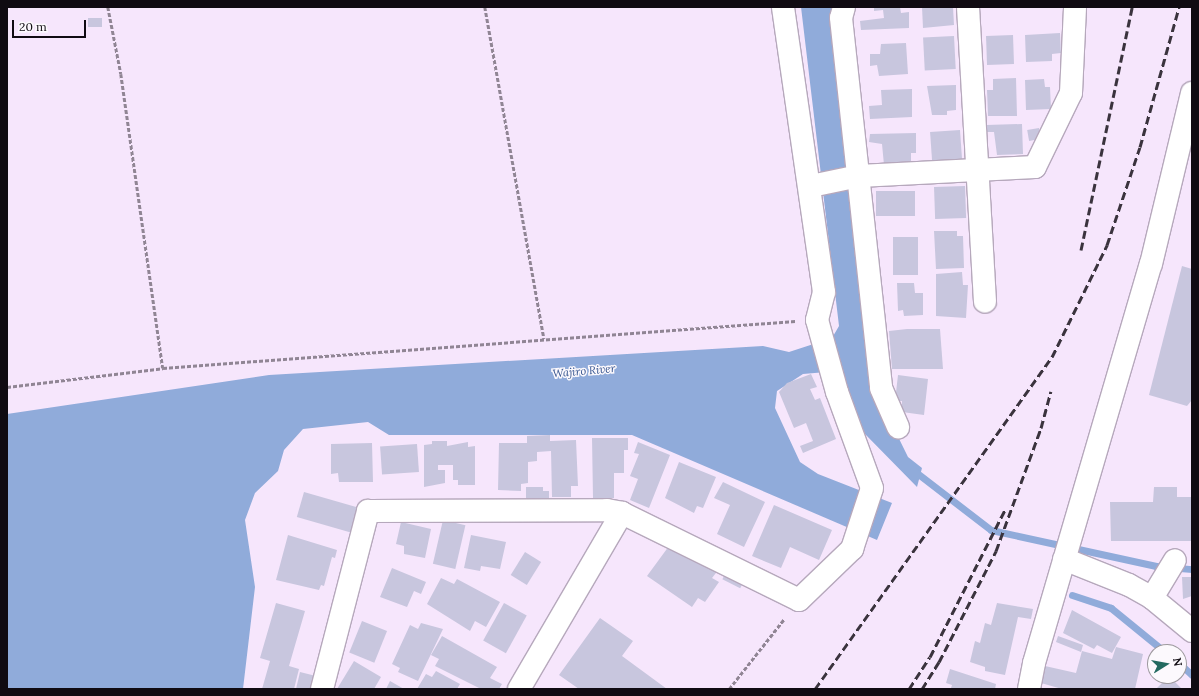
<!DOCTYPE html>
<style>
body{margin:0}
#map{position:relative;width:1199px;height:696px;overflow:hidden;background:#f6e6fc;font-family:Lora,serif}
div>[style]{position:absolute}
.water>*{inset:0;background:#90abda}
.stream>*{height:7px;margin:-3.5px;padding:0 3.5px;transform-origin:3.5px;border-radius:3.5px;background:#90abda}
.building>*{inset:0;background:#c8c6de;transform-origin:0 0}
.path>*{height:2.5px;margin-top:-1.25px;transform-origin:0;background:repeating-linear-gradient(90deg,#908594 0 4px,transparent 0 6px)}
.roads{filter:drop-shadow(1px 0 #b6a8bc) drop-shadow(-1px 0 #b6a8bc) drop-shadow(0 1px #b6a8bc) drop-shadow(0 -1px #b6a8bc)}
.street>*{height:22px;margin:-11px;padding:0 11px;transform-origin:11px;border-radius:11px;background:#fff}
.rail>*{height:3px;margin-top:-1.5px;transform-origin:0;background:repeating-linear-gradient(90deg,#3a333d 0 8px,transparent 0 12px)}
span{translate:-50% -50%;white-space:nowrap;text-align:center;line-height:1.15;-webkit-text-stroke:3px #fcf9fd;paint-order:stroke}
.water-label{font-size:11px;color:#33528e;font-style:italic}
.frame{position:absolute;inset:0;border:8px solid #100b12;pointer-events:none}
.north{position:absolute;left:1147px;top:644px;width:40px;height:40px;box-sizing:border-box;background:#fcf9fd;border:1px solid #9e9a9f;border-radius:50%;rotate:79deg;font-size:11px;font-weight:700;line-height:16px;text-align:center;color:#100b12}
.north::after{content:'';display:block;margin:auto;width:14px;height:18px;background:#236a60;clip-path:polygon(50% 0,100% 100%,50% 72%,0 100%)}
.scale{position:absolute;left:12px;top:20px;width:74px;height:18px;box-sizing:border-box;border:2px solid #100b12;border-top:0;padding-left:5px;font-size:12px;line-height:14px;white-space:nowrap;color:#100b12;-webkit-text-stroke:3px #fcf9fd;paint-order:stroke}
</style>
<div id="map">
<div class="water">
<i style="clip-path:polygon(801px 7px,836px 7px,878px 396px,908px 457px,922px 468px,917px 487px,865px 434px,838px 371px,803px 374px,777px 391px,775px 408px,800px 462px,818px 474px,892px 503px,877px 540px,632px 435px,389px 435px,368px 422px,303px 429px,284px 450px,278px 471px,255px 493px,245px 520px,255px 587px,243px 689px,7px 689px,7px 414px,269px 375px,763px 346px,789px 352px,832px 338px,839px 326px)"></i>
</div>
<div class="stream">
<i style="left:913px;top:470px;width:98px;rotate:37.6deg"></i>
<i style="left:991px;top:530px;width:169px;rotate:12.3deg"></i>
<i style="left:1156px;top:566px;width:36px;rotate:5deg"></i>
<i style="left:1072px;top:595px;width:41px;rotate:18.4deg"></i>
<i style="left:1111px;top:608px;width:70px;rotate:39.2deg"></i>
<i style="left:1179px;top:663px;width:18px;rotate:43deg"></i>
</div>
<div class="building">
<i style="clip-path:polygon(874px 7px,900px 7px,901px 13px,909px 12px,909px 28px,861px 30px,860px 21px,884px 18px,883px 10px,874px 11px)"></i>
<i style="clip-path:polygon(922px 7px,953px 7px,954px 25px,923px 28px)"></i>
<i style="left:102px;top:18px;width:9px;height:14px;rotate:90deg"></i>
<i style="clip-path:polygon(1060px 33px,1061px 53px,1052px 54px,1052px 61px,1026px 62px,1025px 35px)"></i>
<i style="left:1013px;top:35px;width:29px;height:27px;rotate:88deg"></i>
<i style="left:954px;top:36px;width:33px;height:31px;rotate:87deg"></i>
<i style="clip-path:polygon(906px 43px,908px 74px,879px 76px,877px 65px,870px 66px,870px 54px,880px 54px,881px 44px)"></i>
<i style="clip-path:polygon(1016px 78px,1017px 116px,988px 116px,987px 90px,993px 90px,993px 79px)"></i>
<i style="clip-path:polygon(1044px 79px,1045px 87px,1050px 87px,1051px 109px,1026px 110px,1025px 80px)"></i>
<i style="clip-path:polygon(956px 85px,956px 110px,947px 111px,947px 115px,932px 115px,927px 86px)"></i>
<i style="clip-path:polygon(912px 89px,912px 117px,870px 119px,869px 106px,882px 105px,881px 90px)"></i>
<i style="clip-path:polygon(1022px 124px,1023px 154px,997px 155px,994px 132px,987px 132px,986px 125px)"></i>
<i style="left:1039px;top:128px;width:11px;height:12px;rotate:80deg"></i>
<i style="left:960px;top:130px;width:29px;height:30px;rotate:86deg"></i>
<i style="clip-path:polygon(916px 133px,916px 153px,911px 153px,911px 164px,884px 165px,882px 144px,869px 142px,870px 134px)"></i>
<i style="left:965px;top:186px;width:32px;height:31px;rotate:88deg"></i>
<i style="left:915px;top:191px;width:25px;height:39px;rotate:90deg"></i>
<i style="clip-path:polygon(934px 231px,957px 231px,957px 236px,963px 236px,964px 268px,936px 269px)"></i>
<i style="left:893px;top:237px;width:25px;height:38px"></i>
<i style="clip-path:polygon(1182px 266px,1192px 269px,1192px 400px,1187px 406px,1149px 395px)"></i>
<i style="clip-path:polygon(962px 272px,963px 285px,968px 285px,966px 318px,936px 316px,936px 274px)"></i>
<i style="clip-path:polygon(897px 283px,914px 283px,915px 293px,923px 293px,923px 315px,904px 316px,903px 310px,898px 311px)"></i>
<i style="clip-path:polygon(907px 329px,940px 329px,943px 369px,892px 369px,889px 331px)"></i>
<i style="clip-path:polygon(811px 374px,817px 387px,810px 389px,815px 400px,820px 398px,836px 439px,803px 453px,800px 446px,813px 441px,806px 423px,794px 428px,779px 392px,787px 383px)"></i>
<i style="clip-path:polygon(898px 375px,928px 379px,924px 415px,902px 412px,902px 401px,895px 401px)"></i>
<i style="clip-path:polygon(550px 435px,550px 441px,576px 440px,578px 486px,571px 486px,571px 497px,552px 497px,551px 451px,537px 452px,537px 461px,528px 462px,528px 483px,521px 484px,521px 491px,498px 490px,499px 443px,527px 443px,527px 436px)"></i>
<i style="clip-path:polygon(592px 438px,628px 438px,628px 450px,624px 450px,624px 473px,614px 473px,614px 498px,593px 498px)"></i>
<i style="clip-path:polygon(432px 441px,447px 441px,447px 446px,468px 442px,468px 447px,475px 446px,475px 485px,458px 485px,458px 480px,453px 480px,453px 465px,438px 465px,438px 470px,445px 470px,445px 483px,424px 487px,424px 445px,432px 444px)"></i>
<i style="clip-path:polygon(638px 442px,670px 455px,649px 508px,630px 500px,638px 479px,630px 476px,639px 454px,634px 453px)"></i>
<i style="clip-path:polygon(372px 443px,373px 482px,339px 482px,338px 473px,331px 474px,331px 444px)"></i>
<i style="left:417px;top:444px;width:28px;height:37px;rotate:86deg"></i>
<i style="clip-path:polygon(679px 462px,716px 477px,703px 508px,697px 506px,694px 513px,665px 498px)"></i>
<i style="clip-path:polygon(723px 482px,765px 502px,744px 547px,717px 534px,730px 505px,714px 498px)"></i>
<i style="clip-path:polygon(526px 487px,543px 487px,543px 491px,549px 491px,549px 504px,526px 504px)"></i>
<i style="clip-path:polygon(1154px 487px,1177px 487px,1177px 497px,1192px 497px,1192px 541px,1111px 541px,1110px 502px,1153px 502px)"></i>
<i style="left:304px;top:492px;width:57px;height:26px;rotate:16deg"></i>
<i style="clip-path:polygon(774px 505px,832px 530px,819px 560px,790px 547px,781px 568px,752px 556px)"></i>
<i style="left:443px;top:520px;width:23px;height:45px;rotate:13deg"></i>
<i style="clip-path:polygon(401px 522px,431px 529px,425px 558px,404px 554px,404px 546px,396px 544px)"></i>
<i style="clip-path:polygon(288px 535px,337px 550px,335px 558px,332px 557px,324px 586px,321px 585px,319px 590px,276px 580px)"></i>
<i style="clip-path:polygon(471px 535px,506px 542px,500px 569px,481px 566px,480px 571px,464px 568px)"></i>
<i style="clip-path:polygon(669px 546px,719px 569px,712px 578px,719px 582px,705px 602px,698px 598px,692px 607px,647px 576px)"></i>
<i style="left:525px;top:552px;width:19px;height:27px;rotate:32deg"></i>
<i style="clip-path:polygon(392px 568px,426px 582px,421px 594px,414px 591px,407px 607px,380px 597px)"></i>
<i style="left:726px;top:572px;width:20px;height:8px;rotate:27deg"></i>
<i style="clip-path:polygon(1182px 577px,1192px 577px,1192px 596px,1183px 599px)"></i>
<i style="clip-path:polygon(441px 578px,454px 584px,457px 579px,500px 602px,486px 627px,475px 621px,470px 631px,427px 604px)"></i>
<i style="clip-path:polygon(276px 603px,305px 611px,289px 666px,299px 669px,294px 689px,262px 689px,270px 661px,260px 658px)"></i>
<i style="left:504px;top:603px;width:26px;height:43px;rotate:29deg"></i>
<i style="clip-path:polygon(997px 603px,1033px 609px,1031px 619px,1018px 617px,1005px 675px,985px 671px,985px 667px,970px 662px,975px 641px,980px 643px,985px 623px,991px 625px)"></i>
<i style="clip-path:polygon(1072px 610px,1121px 637px,1112px 653px,1097px 645px,1094px 649px,1063px 633px)"></i>
<i style="clip-path:polygon(600px 618px,633px 641px,622px 656px,667px 689px,579px 689px,559px 675px)"></i>
<i style="left:362px;top:621px;width:27px;height:34px;rotate:22deg"></i>
<i style="clip-path:polygon(421px 623px,443px 629px,418px 681px,398px 672px,400px 668px,392px 664px,410px 625px,418px 629px)"></i>
<i style="clip-path:polygon(442px 636px,497px 667px,490px 678px,502px 684px,499px 689px,481px 689px,435px 666px,439px 659px,431px 655px)"></i>
<i style="clip-path:polygon(1058px 636px,1083px 645px,1081px 652px,1056px 642px)"></i>
<i style="clip-path:polygon(1116px 647px,1143px 654px,1135px 689px,1062px 689px,1041px 683px,1045px 666px,1076px 673px,1082px 651px,1112px 659px)"></i>
<i style="clip-path:polygon(354px 661px,381px 677px,374px 689px,337px 689px)"></i>
<i style="clip-path:polygon(950px 669px,996px 684px,995px 689px,951px 688px,952px 685px,946px 683px)"></i>
<i style="clip-path:polygon(436px 671px,460px 684px,457px 689px,417px 689px,426px 674px,432px 677px)"></i>
<i style="clip-path:polygon(300px 672px,316px 676px,314px 689px,296px 689px)"></i>
<i style="clip-path:polygon(1158px 676px,1169px 676px,1182px 689px,1156px 689px,1164px 681px)"></i>
<i style="clip-path:polygon(390px 681px,404px 689px,386px 689px)"></i>
</div>
<div class="path">
<i style="left:108px;top:7px;width:68px;rotate:79deg"></i>
<i style="left:121px;top:74px;width:297px;rotate:81.9deg"></i>
<i style="left:485px;top:7px;width:337px;rotate:79.9deg"></i>
<i style="left:7px;top:387px;width:157px;rotate:-6.9deg"></i>
<i style="left:163px;top:368px;width:634px;rotate:-4.25deg"></i>
<i style="left:729px;top:689px;width:89px;rotate:-51.8deg"></i>
</div>
<div class="roads">
<div class="street">
<i style="left:844px;top:7px;width:11px;rotate:105deg"></i>
<i style="left:841px;top:18px;width:372px;rotate:83.8deg"></i>
<i style="left:881px;top:388px;width:43px;rotate:66.4deg"></i>
<i style="left:968px;top:7px;width:295px;rotate:86.7deg"></i>
<i style="left:811px;top:186px;width:49px;rotate:-11.8deg"></i>
<i style="left:859px;top:176px;width:176px;rotate:-2.9deg"></i>
<i style="left:1035px;top:167px;width:82px;rotate:-64.1deg"></i>
<i style="left:1071px;top:93px;width:86px;rotate:-87.3deg"></i>
<i style="left:1064px;top:559px;width:70px;rotate:21.8deg"></i>
<i style="left:1129px;top:585px;width:26px;rotate:29deg"></i>
<i style="left:1152px;top:598px;width:52px;rotate:39.5deg"></i>
<i style="left:1152px;top:598px;width:44px;rotate:-58.8deg"></i>
<i style="left:322px;top:689px;width:184px;rotate:-75.5deg"></i>
<i style="left:368px;top:511px;width:239px;rotate:-0.2deg"></i>
<i style="left:607px;top:510px;width:15px;rotate:11deg"></i>
<i style="left:622px;top:513px;width:197px;rotate:26.2deg"></i>
<i style="left:799px;top:600px;width:74px;rotate:-43.9deg"></i>
<i style="left:852px;top:549px;width:64px;rotate:-71.8deg"></i>
<i style="left:872px;top:488px;width:102px;rotate:-110deg"></i>
<i style="left:837px;top:392px;width:75px;rotate:-105.5deg"></i>
<i style="left:817px;top:320px;width:29px;rotate:-76deg"></i>
<i style="left:824px;top:292px;width:288px;rotate:-98.2deg"></i>
<i style="left:519px;top:689px;width:204px;rotate:-59.7deg"></i>
<i style="left:1029px;top:689px;width:26px;rotate:-79deg"></i>
<i style="left:1034px;top:663px;width:416px;rotate:-73.7deg"></i>
<i style="left:1151px;top:264px;width:176px;rotate:-76.5deg"></i>
</div>
</div>
<div class="rail">
<i style="left:1081px;top:250px;width:248px;rotate:-78.1deg"></i>
<i style="left:815px;top:689px;width:408px;rotate:-54.5deg"></i>
<i style="left:1052px;top:357px;width:125px;rotate:-63.8deg"></i>
<i style="left:1107px;top:245px;width:103px;rotate:-71.4deg"></i>
<i style="left:1140px;top:147px;width:145px;rotate:-74.4deg"></i>
<i style="left:909px;top:689px;width:38px;rotate:-57deg"></i>
<i style="left:930px;top:657px;width:167px;rotate:-63deg"></i>
<i style="left:922px;top:689px;width:32px;rotate:-58deg"></i>
<i style="left:939px;top:662px;width:125px;rotate:-62.8deg"></i>
<i style="left:996px;top:551px;width:131px;rotate:-69.9deg"></i>
<i style="left:1041px;top:428px;width:38px;rotate:-75deg"></i>
</div>
<div class="water-label">
<span style="left:584px;top:371px;rotate:-5deg">Wajiro River</span>
</div>
<div class="frame"></div>
<div class="north">N</div>
<div class="scale">20 m</div>
</div>
